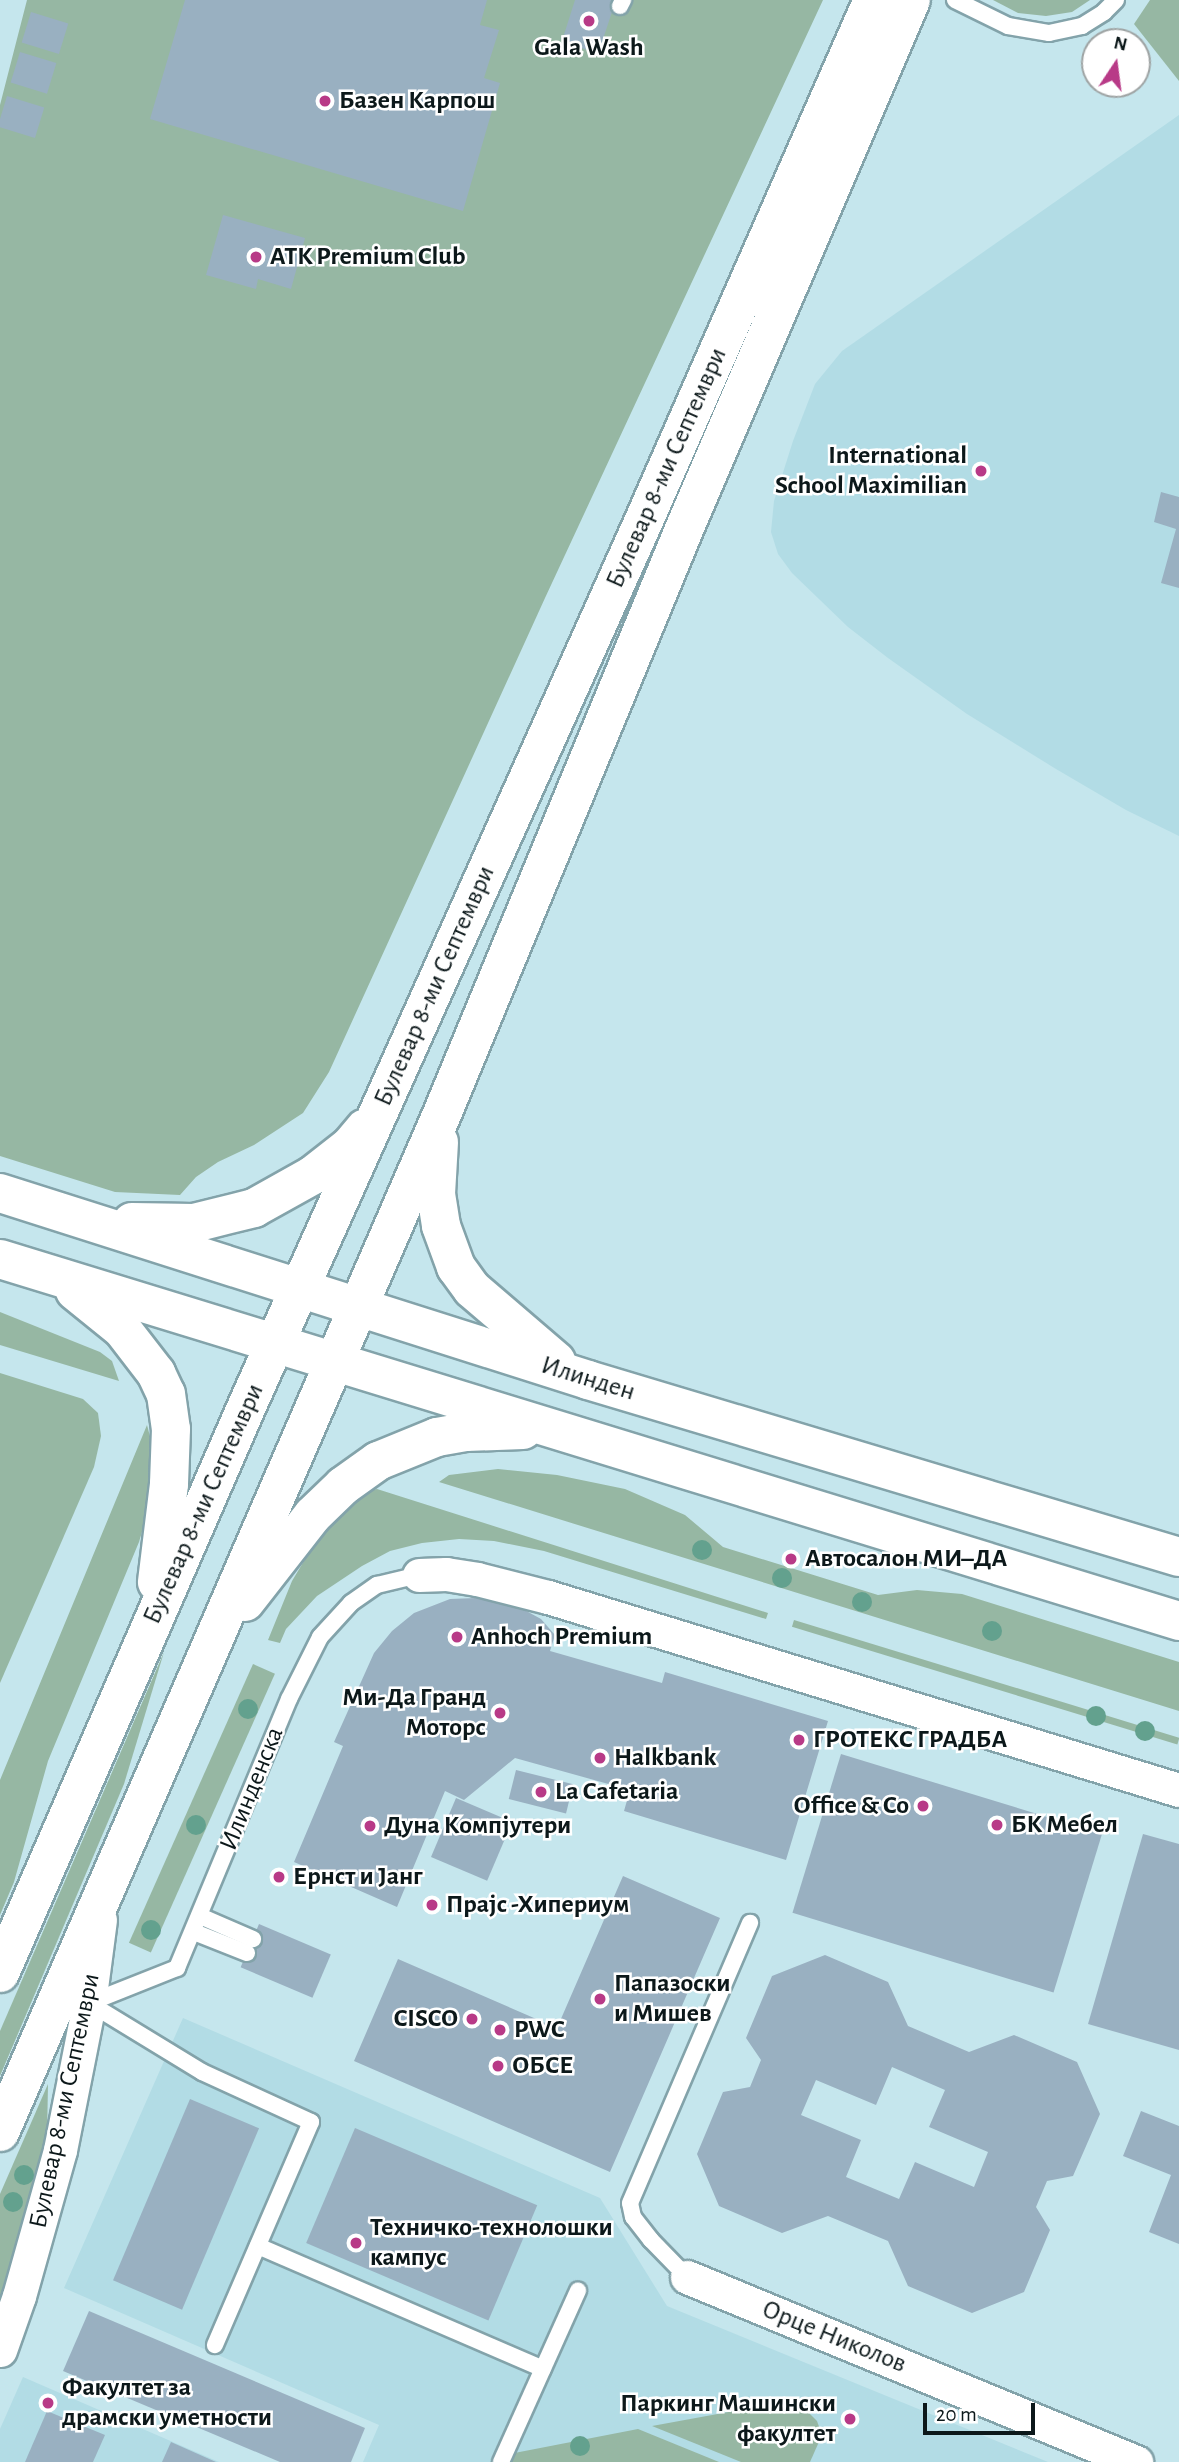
<!DOCTYPE html>
<meta charset="utf-8">
<style>
body{margin:0}
#map{position:relative;width:1179px;height:2462px;overflow:hidden;background:#c5e6ed;font-family:"Alegreya Sans",sans-serif}
div>[style]{position:absolute}
.built>*{inset:0;background:#b2dce5}
.green>*{inset:0;background:#96b7a3;transform-origin:0 0}
.building>*{inset:0;background:#99b0c1;transform-origin:0 0}
.roads{filter:drop-shadow(2px 0 #83a3aa) drop-shadow(-2px 0 #83a3aa) drop-shadow(0 2px #83a3aa) drop-shadow(0 -2px #83a3aa)}
.service>*{height:16px;margin:-8px;padding:0 8px;transform-origin:8px;border-radius:8px;background:#fff}
.minor>*{height:33px;margin:-16.5px;padding:0 16.5px;transform-origin:16.5px;border-radius:16.5px;background:#fff}
.tertiary>*{height:38px;margin:-19px;padding:0 19px;transform-origin:19px;border-radius:19px;background:#fff}
.trees>*{width:20px;height:20px;margin:-10px;border-radius:50%;background:#63a18e}
.dots>*{width:19px;height:19px;translate:-50% -50%;box-sizing:border-box;border:4px solid #fff;border-radius:50%}
span{translate:-50% -50%;white-space:nowrap;text-align:center;line-height:1.15;-webkit-text-stroke:5px #fff;paint-order:stroke}
.poi-label{font-size:26px;color:#0c181a;font-weight:700}
.left{translate:0 -50%;text-align:left}
.right{translate:-100% -50%;text-align:right}
.street-label{font-size:26px;color:#0c181a}
.north{position:absolute;left:1081px;top:28px;width:70px;height:70px;box-sizing:border-box;background:#fff;border:2px solid #9ea3a3;border-radius:50%;rotate:13deg;font-size:19px;font-weight:700;line-height:28px;text-align:center;color:#0c181a}
.north::after{content:'';display:block;margin:auto;width:24px;height:32px;background:#b83a87;clip-path:polygon(50% 0,100% 100%,50% 72%,0 100%)}
.scale{position:absolute;left:923px;top:2403px;width:112px;height:32px;box-sizing:border-box;border:4px solid #0c181a;border-top:0;padding-left:9px;font-size:21px;line-height:24px;white-space:nowrap;color:#0c181a;-webkit-text-stroke:5px #fff;paint-order:stroke}
</style>
<div id="map">
<div class="built">
<i style="clip-path:polygon(1179px 115px,1179px 836px,1126px 810px,1056px 769px,967px 714px,888px 658px,848px 627px,792px 573px,778px 554px,771px 532px,774px 501px,793px 441px,815px 384px,842px 351px)"></i>
<i style="clip-path:polygon(183px 2018px,600px 2198px,667px 2306px,1048px 2462px,363px 2462px,379px 2425px,64px 2288px)"></i>
<i style="clip-path:polygon(23px 2377px,219px 2462px,0 2462px,0 2429px)"></i>
</div>
<div class="green">
<i style="clip-path:polygon(27px 0,823px 0,545px 598px,329px 1072px,303px 1113px,254px 1145px,218px 1162px,196px 1177px,180px 1195px,115px 1192px,0 1156px,0 105px)"></i>
<i style="clip-path:polygon(993px 0,1090px 0,1072px 12px,1046px 16px,1018px 13px)"></i>
<i style="clip-path:polygon(1150px 0,1179px 0,1179px 81px,1134px 24px)"></i>
<i style="clip-path:polygon(0 1312px,100px 1352px,112px 1361px,119px 1381px,0 1345px)"></i>
<i style="clip-path:polygon(0 1373px,83px 1399px,98px 1413px,101px 1436px,94px 1467px,0 1683px)"></i>
<i style="clip-path:polygon(147px 1425px,152px 1444px,144px 1525px,139px 1542px,48px 1761px,14px 1882px,0 1915px,0 1780px)"></i>
<i style="clip-path:polygon(498px 1469px,557px 1475px,625px 1489px,685px 1515px,723px 1547px,878px 1595px,917px 1590px,962px 1594px,1179px 1662px,1179px 1711px,439px 1482px,449px 1475px)"></i>
<i style="clip-path:polygon(377px 1489px,768px 1613px,766px 1619px,544px 1551px,494px 1541px,459px 1539px,422px 1543px,390px 1551px,362px 1566px,317px 1596px,286px 1629px,280px 1643px,268px 1640px,292px 1581px,313px 1546px,355px 1501px,369px 1491px)"></i>
<i style="left:794px;top:1620px;width:403px;height:7px;rotate:17deg"></i>
<i style="clip-path:polygon(164px 1652px,124px 1784px,0 2076px,0 2031px)"></i>
<i style="left:253px;top:1664px;width:24px;height:305px;rotate:24deg"></i>
<i style="clip-path:polygon(48px 2084px,47px 2136px,18px 2256px,0 2300px,0 2194px)"></i>
<i style="clip-path:polygon(783px 2402px,804px 2408px,817px 2421px,822px 2435px,810px 2462px,741px 2462px,652px 2426px)"></i>
<i style="clip-path:polygon(638px 2429px,719px 2462px,501px 2462px,504px 2455px)"></i>
</div>
<div class="building">
<i style="clip-path:polygon(185px 0,487px 0,480px 25px,499px 30px,484px 78px,500px 83px,463px 211px,150px 119px)"></i>
<i style="clip-path:polygon(575px 0,616px 0,598px 54px,562px 41px)"></i>
<i style="left:31px;top:12px;width:39px;height:32px;rotate:17deg"></i>
<i style="left:20px;top:52px;width:38px;height:32px;rotate:17deg"></i>
<i style="left:7px;top:96px;width:39px;height:32px;rotate:17deg"></i>
<i style="clip-path:polygon(223px 215px,305px 238px,291px 289px,258px 279px,256px 289px,206px 275px)"></i>
<i style="clip-path:polygon(1161px 492px,1179px 497px,1179px 588px,1161px 583px,1176px 529px,1154px 522px)"></i>
<i style="clip-path:polygon(475px 1598px,519px 1607px,541px 1619px,555px 1635px,550px 1651px,662px 1683px,665px 1672px,828px 1721px,786px 1860px,624px 1811px,630px 1790px,515px 1758px,464px 1800px,445px 1791px,397px 1907px,294px 1862px,343px 1746px,334px 1742px,374px 1653px,392px 1631px,414px 1613px,450px 1599px)"></i>
<i style="left:841px;top:1754px;width:273px;height:166px;rotate:17deg"></i>
<i style="left:516px;top:1770px;width:59px;height:30px;rotate:14deg"></i>
<i style="left:456px;top:1798px;width:61px;height:64px;rotate:23deg"></i>
<i style="clip-path:polygon(1143px 1834px,1179px 1844px,1179px 2050px,1088px 2024px)"></i>
<i style="clip-path:polygon(623px 1876px,720px 1918px,610px 2172px,354px 2061px,398px 1959px,557px 2028px)"></i>
<i style="left:259px;top:1924px;width:78px;height:47px;rotate:23deg"></i>
<i style="clip-path:polygon(evenodd,825px 1955px,888px 1982px,908px 2026px,969px 2052px,1014px 2035px,1077px 2062px,1100px 2114px,1073px 2176px,1047px 2181px,1036px 2207px,1050px 2230px,1024px 2292px,972px 2313px,908px 2286px,888px 2241px,828px 2216px,782px 2233px,719px 2206px,697px 2154px,723px 2092px,750px 2087px,761px 2060px,746px 2038px,772px 1976px,825px 1955px,892px 2067px,945px 2090px,929px 2127px,988px 2152px,974px 2187px,915px 2162px,899px 2199px,846px 2177px,861px 2140px,801px 2115px,816px 2080px,876px 2105px,892px 2067px)"></i>
<i style="left:190px;top:2099px;width:75px;height:197px;rotate:23deg"></i>
<i style="clip-path:polygon(1141px 2111px,1179px 2126px,1179px 2244px,1149px 2232px,1171px 2175px,1123px 2156px)"></i>
<i style="left:355px;top:2128px;width:198px;height:125px;rotate:23deg"></i>
<i style="clip-path:polygon(89px 2311px,365px 2428px,351px 2462px,280px 2462px,63px 2371px)"></i>
<i style="clip-path:polygon(47px 2411px,105px 2435px,93px 2462px,25px 2462px)"></i>
<i style="clip-path:polygon(171px 2442px,216px 2462px,162px 2462px)"></i>
</div>
<div class="roads">
<div class="service">
<i style="left:955px;top:0;width:59px;rotate:26.1deg"></i>
<i style="left:1008px;top:26px;width:42px;rotate:9.7deg"></i>
<i style="left:1049px;top:33px;width:34px;rotate:-12deg"></i>
<i style="left:1082px;top:26px;width:26px;rotate:-32deg"></i>
<i style="left:1104px;top:12px;width:17px;rotate:-45deg"></i>
<i style="left:620px;top:6px;width:7px;rotate:-63deg"></i>
<i style="left:200px;top:1916px;width:58px;rotate:23.5deg"></i>
<i style="left:194px;top:1932px;width:57px;rotate:21.6deg"></i>
<i style="left:89px;top:2003px;width:95px;rotate:-21.7deg"></i>
<i style="left:177px;top:1968px;width:291px;rotate:-67.4deg"></i>
<i style="left:289px;top:1699px;width:69px;rotate:-63.4deg"></i>
<i style="left:320px;top:1637px;width:46px;rotate:-47.6deg"></i>
<i style="left:351px;top:1603px;width:32px;rotate:-35deg"></i>
<i style="left:377px;top:1585px;width:43px;rotate:-13.4deg"></i>
<i style="left:89px;top:2003px;width:132px;rotate:31.4deg"></i>
<i style="left:202px;top:2072px;width:120px;rotate:24.6deg"></i>
<i style="left:311px;top:2122px;width:243px;rotate:113.3deg"></i>
<i style="left:258px;top:2246px;width:310px;rotate:23.3deg"></i>
<i style="left:687px;top:2277px;width:52px;rotate:-134.2deg"></i>
<i style="left:651px;top:2240px;width:29px;rotate:-128deg"></i>
<i style="left:633px;top:2217px;width:14px;rotate:-102deg"></i>
<i style="left:630px;top:2203px;width:305px;rotate:-66.8deg"></i>
<i style="left:501px;top:2462px;width:188px;rotate:-65.8deg"></i>
</div>
<div class="minor">
<i style="left:419px;top:1575px;width:27px;rotate:-2deg"></i>
<i style="left:446px;top:1574px;width:31px;rotate:9deg"></i>
<i style="left:477px;top:1579px;width:73px;rotate:14.2deg"></i>
<i style="left:548px;top:1597px;width:660px;rotate:17.01deg"></i>
<i style="left:687px;top:2277px;width:486px;rotate:22.4deg"></i>
<i style="left:0;top:2350px;width:57px;rotate:-70.6deg"></i>
<i style="left:19px;top:2296px;width:152px;rotate:-74.3deg"></i>
<i style="left:60px;top:2150px;width:150px;rotate:-78.8deg"></i>
<i style="left:89px;top:2003px;width:84px;rotate:-82.5deg"></i>
</div>
<div class="tertiary">
<i style="left:439px;top:1142px;width:52px;rotate:93.3deg"></i>
<i style="left:436px;top:1194px;width:32px;rotate:81deg"></i>
<i style="left:441px;top:1226px;width:44px;rotate:69.9deg"></i>
<i style="left:456px;top:1267px;width:27px;rotate:54deg"></i>
<i style="left:472px;top:1289px;width:111px;rotate:40.6deg"></i>
<i style="left:0;top:1193px;width:617px;rotate:17.64deg"></i>
<i style="left:588px;top:1380px;width:617px;rotate:16.67deg"></i>
<i style="left:132px;top:1222px;width:62px;rotate:0.9deg"></i>
<i style="left:194px;top:1223px;width:62px;rotate:-14deg"></i>
<i style="left:254px;top:1208px;width:68px;rotate:-29.2deg"></i>
<i style="left:313px;top:1175px;width:47px;rotate:-38.1deg"></i>
<i style="left:350px;top:1146px;width:23px;rotate:-50deg"></i>
<i style="left:0;top:1259px;width:1233px;rotate:17.07deg"></i>
<i style="left:75px;top:1291px;width:60px;rotate:39deg"></i>
<i style="left:122px;top:1329px;width:56px;rotate:52.3deg"></i>
<i style="left:156px;top:1373px;width:23px;rotate:65deg"></i>
<i style="left:166px;top:1394px;width:35px;rotate:82deg"></i>
<i style="left:171px;top:1429px;width:55px;rotate:92.1deg"></i>
<i style="left:169px;top:1484px;width:99px;rotate:97deg"></i>
<i style="left:245px;top:1602px;width:110px;rotate:-52deg"></i>
<i style="left:313px;top:1515px;width:42px;rotate:-44deg"></i>
<i style="left:343px;top:1486px;width:43px;rotate:-35.5deg"></i>
<i style="left:378px;top:1461px;width:64px;rotate:-22.1deg"></i>
<i style="left:437px;top:1437px;width:29px;rotate:-10deg"></i>
<i style="left:466px;top:1432px;width:57px;rotate:-2deg"></i>
<i style="left:0;top:1973px;width:616px;rotate:-66.47deg"></i>
<i style="left:246px;top:1408px;width:985px;rotate:-65.85deg"></i>
<i style="left:649px;top:509px;width:556px;rotate:-66.25deg"></i>
<i style="left:0;top:2132px;width:1110px;rotate:-66.53deg"></i>
<i style="left:442px;top:1114px;width:635px;rotate:-67.51deg"></i>
<i style="left:685px;top:527px;width:573px;rotate:-66.79deg"></i>
</div>
</div>
<div class="trees">
<i style="left:702px;top:1550px"></i>
<i style="left:782px;top:1578px"></i>
<i style="left:862px;top:1602px"></i>
<i style="left:992px;top:1631px"></i>
<i style="left:248px;top:1709px"></i>
<i style="left:1096px;top:1716px"></i>
<i style="left:1145px;top:1731px"></i>
<i style="left:196px;top:1825px"></i>
<i style="left:151px;top:1930px"></i>
<i style="left:24px;top:2175px"></i>
<i style="left:13px;top:2202px"></i>
<i style="left:580px;top:2446px"></i>
</div>
<div class="dots">
<i style="left:589px;top:21px;background:#b83a87"></i>
<i style="left:325px;top:101px;background:#b83a87"></i>
<i style="left:256px;top:257px;background:#b83a87"></i>
<i style="left:981px;top:471px;background:#b83a87"></i>
<i style="left:791px;top:1559px;background:#b83a87"></i>
<i style="left:457px;top:1637px;background:#b83a87"></i>
<i style="left:500px;top:1713px;background:#b83a87"></i>
<i style="left:799px;top:1740px;background:#b83a87"></i>
<i style="left:600px;top:1758px;background:#b83a87"></i>
<i style="left:541px;top:1792px;background:#b83a87"></i>
<i style="left:923px;top:1806px;background:#b83a87"></i>
<i style="left:997px;top:1825px;background:#b83a87"></i>
<i style="left:370px;top:1826px;background:#b83a87"></i>
<i style="left:279px;top:1877px;background:#b83a87"></i>
<i style="left:432px;top:1905px;background:#b83a87"></i>
<i style="left:600px;top:1999px;background:#b83a87"></i>
<i style="left:472px;top:2019px;background:#b83a87"></i>
<i style="left:500px;top:2030px;background:#b83a87"></i>
<i style="left:498px;top:2066px;background:#b83a87"></i>
<i style="left:356px;top:2243px;background:#b83a87"></i>
<i style="left:48px;top:2403px;background:#b83a87"></i>
<i style="left:850px;top:2419px;background:#b83a87"></i>
</div>
<div class="poi-label">
<span style="left:589px;top:48px">Gala Wash</span>
<span class="left" style="left:339px;top:101px">Базен Карпош</span>
<span class="left" style="left:270px;top:257px">ATK Premium Club</span>
<span class="right" style="left:967px;top:471px">International<br>School Maximilian</span>
<span class="left" style="left:805px;top:1559px">Автосалон МИ–ДА</span>
<span class="left" style="left:471px;top:1637px">Anhoch Premium</span>
<span class="right" style="left:486px;top:1713px">Ми-Да Гранд<br>Моторс</span>
<span class="left" style="left:813px;top:1740px">ГРОТЕКС ГРАДБА</span>
<span class="left" style="left:614px;top:1758px">Halkbank</span>
<span class="left" style="left:555px;top:1792px">La Cafetaria</span>
<span class="right" style="left:909px;top:1806px">Office &amp; Co</span>
<span class="left" style="left:1011px;top:1825px">БК Мебел</span>
<span class="left" style="left:384px;top:1826px">Дуна Компјутери</span>
<span class="left" style="left:293px;top:1877px">Ернст и Јанг</span>
<span class="left" style="left:446px;top:1905px">Прајс -Хипериум</span>
<span class="left" style="left:614px;top:1999px">Папазоски<br>и Мишев</span>
<span class="right" style="left:458px;top:2019px">CISCO</span>
<span class="left" style="left:514px;top:2030px">PWC</span>
<span class="left" style="left:512px;top:2066px">ОБСЕ</span>
<span class="left" style="left:370px;top:2243px">Техничко-технолошки<br>кампус</span>
<span class="left" style="left:62px;top:2403px">Факултет за<br>драмски уметности</span>
<span class="right" style="left:836px;top:2419px">Паркинг Машински<br>факултет</span>
</div>
<div class="street-label">
<span style="left:667px;top:468px;rotate:-66deg">Булевар 8-ми Септември</span>
<span style="left:435px;top:986px;rotate:-66deg">Булевар 8-ми Септември</span>
<span style="left:588px;top:1379px;rotate:17deg">Илинден</span>
<span style="left:204px;top:1504px;rotate:-66deg">Булевар 8-ми Септември</span>
<span style="left:252px;top:1789px;rotate:-68deg">Илинденска</span>
<span style="left:65px;top:2101px;rotate:-78deg">Булевар 8-ми Септември</span>
<span style="left:834px;top:2337px;rotate:22deg">Орце Николов</span>
</div>
<div class="north">N</div>
<div class="scale">20 m</div>
</div>
